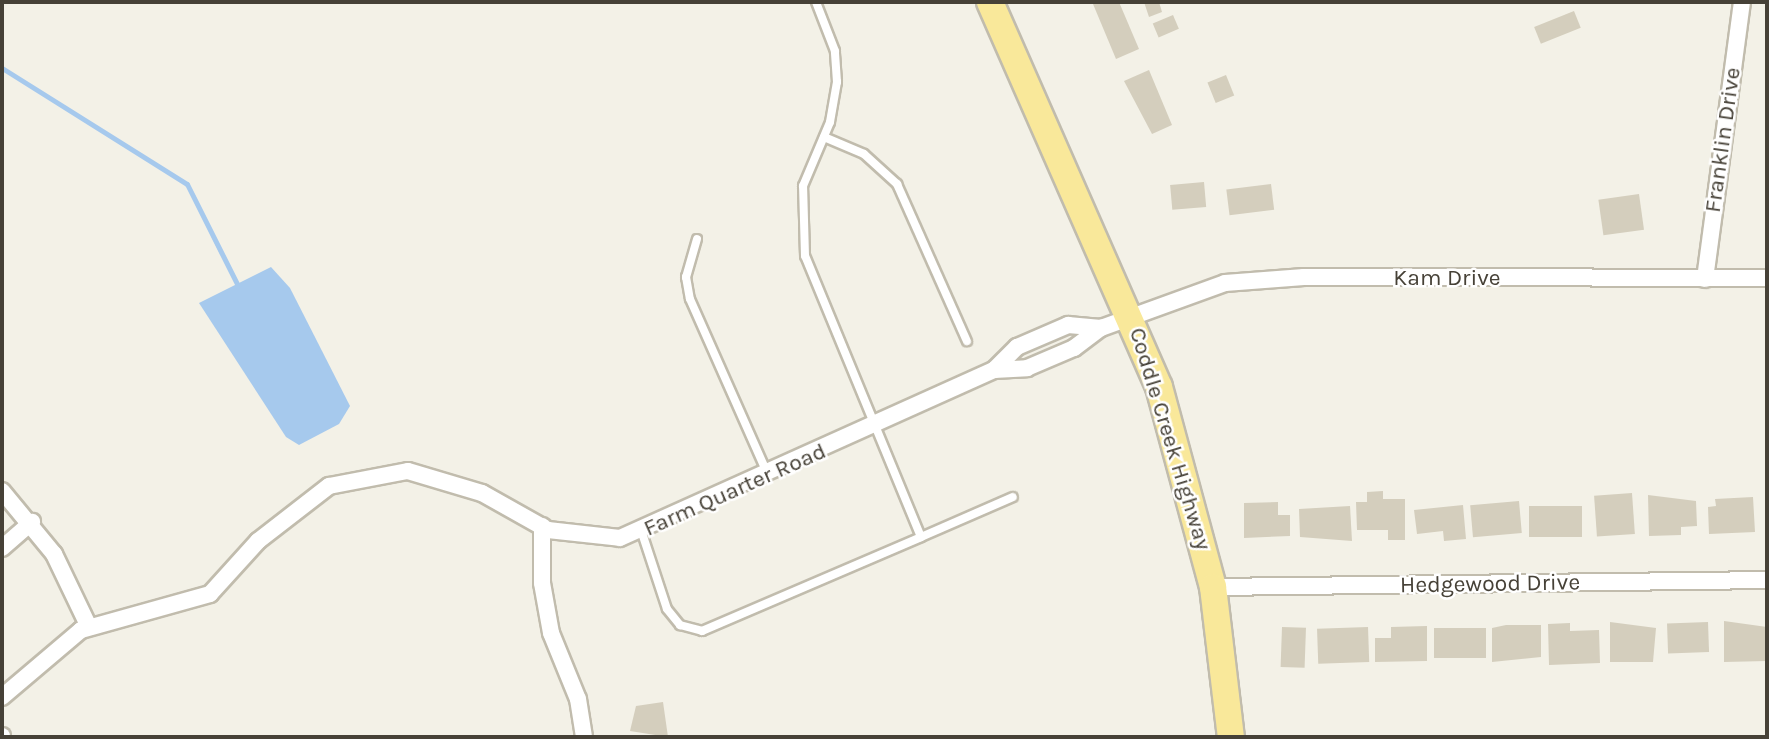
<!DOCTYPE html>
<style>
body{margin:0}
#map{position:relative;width:1769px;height:739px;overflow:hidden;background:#f3f1e7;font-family:Karla,sans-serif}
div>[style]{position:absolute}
.water>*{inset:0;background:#a6c9ed}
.stream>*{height:5px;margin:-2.5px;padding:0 2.5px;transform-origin:2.5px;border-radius:2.5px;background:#a6c9ed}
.building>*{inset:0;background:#d4cebd;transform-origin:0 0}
.roads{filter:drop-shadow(2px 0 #c1bcad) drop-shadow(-2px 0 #c1bcad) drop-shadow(0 2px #c1bcad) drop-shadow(0 -2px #c1bcad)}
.service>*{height:8px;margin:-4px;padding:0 4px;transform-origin:4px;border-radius:4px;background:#fff}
.minor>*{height:16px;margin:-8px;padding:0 8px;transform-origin:8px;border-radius:8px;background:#fff}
.primary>*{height:26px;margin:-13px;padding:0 13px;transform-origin:13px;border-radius:13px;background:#f9e89a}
span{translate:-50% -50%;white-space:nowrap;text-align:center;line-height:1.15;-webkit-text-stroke:5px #fff;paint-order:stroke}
.street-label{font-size:23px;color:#464137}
.frame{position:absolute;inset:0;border:4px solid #464137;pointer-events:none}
</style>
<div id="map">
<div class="water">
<i style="clip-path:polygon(271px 267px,290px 288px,350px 406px,339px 424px,299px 445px,286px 437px,199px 303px)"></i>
</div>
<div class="stream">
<i style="left:2px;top:68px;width:218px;rotate:32.1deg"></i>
<i style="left:187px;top:184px;width:114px;rotate:63.4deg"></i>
</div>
<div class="building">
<i style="clip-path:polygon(1098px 2px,1119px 2px,1139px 49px,1116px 59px,1093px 4px)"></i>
<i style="clip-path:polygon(1144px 2px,1159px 2px,1162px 12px,1149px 17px)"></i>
<i style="left:1574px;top:11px;width:18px;height:43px;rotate:68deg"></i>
<i style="left:1173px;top:15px;width:15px;height:22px;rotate:67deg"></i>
<i style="clip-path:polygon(1149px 70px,1172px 125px,1152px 134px,1124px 81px)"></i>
<i style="left:1226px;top:75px;width:22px;height:20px;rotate:68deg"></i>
<i style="left:1204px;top:182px;width:25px;height:34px;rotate:85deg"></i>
<i style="left:1271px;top:184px;width:26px;height:45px;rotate:83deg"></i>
<i style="left:1639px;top:194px;width:36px;height:41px;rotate:82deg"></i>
<i style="clip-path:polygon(1383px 491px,1383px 499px,1405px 499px,1405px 540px,1388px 540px,1388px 530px,1357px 530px,1356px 502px,1367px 502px,1367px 492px)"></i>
<i style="left:1632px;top:493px;width:41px;height:38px;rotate:86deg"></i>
<i style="clip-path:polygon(1648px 495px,1696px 501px,1697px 526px,1681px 527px,1681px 535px,1649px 536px)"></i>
<i style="clip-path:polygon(1753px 497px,1755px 532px,1709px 534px,1708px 507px,1716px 506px,1715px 499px)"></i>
<i style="left:1519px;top:501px;width:32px;height:49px;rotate:85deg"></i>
<i style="clip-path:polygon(1278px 502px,1278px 515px,1290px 515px,1290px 536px,1244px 538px,1244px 503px)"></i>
<i style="clip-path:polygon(1463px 505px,1466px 539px,1444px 541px,1443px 531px,1417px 534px,1414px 510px)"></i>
<i style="clip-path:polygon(1350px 506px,1352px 541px,1300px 537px,1299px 509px)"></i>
<i style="left:1582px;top:506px;width:31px;height:53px;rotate:90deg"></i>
<i style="clip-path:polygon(1724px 621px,1767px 627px,1767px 661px,1724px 662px)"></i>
<i style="clip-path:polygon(1610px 622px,1656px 628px,1653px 662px,1610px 662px)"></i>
<i style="left:1708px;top:622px;width:30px;height:41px;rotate:88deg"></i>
<i style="clip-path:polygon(1570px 623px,1570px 631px,1599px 630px,1600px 663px,1549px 665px,1548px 624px)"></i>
<i style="clip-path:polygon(1506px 625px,1541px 625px,1541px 657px,1492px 662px,1492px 628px)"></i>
<i style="clip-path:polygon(1427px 626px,1427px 661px,1375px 662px,1375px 638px,1391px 638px,1391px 627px)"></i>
<i style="left:1282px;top:627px;width:24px;height:40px;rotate:2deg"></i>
<i style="left:1368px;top:627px;width:35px;height:51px;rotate:88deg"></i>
<i style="left:1434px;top:628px;width:52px;height:30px"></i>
<i style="clip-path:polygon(663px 702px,668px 737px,630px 731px,636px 706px)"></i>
</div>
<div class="roads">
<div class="service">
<i style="left:824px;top:137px;width:43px;rotate:23deg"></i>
<i style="left:864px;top:154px;width:45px;rotate:42.3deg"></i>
<i style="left:897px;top:184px;width:172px;rotate:66deg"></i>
<i style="left:697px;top:239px;width:40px;rotate:106deg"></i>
<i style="left:686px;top:277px;width:22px;rotate:80deg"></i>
<i style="left:690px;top:299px;width:190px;rotate:66.1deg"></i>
<i style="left:642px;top:533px;width:80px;rotate:71.8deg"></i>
<i style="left:667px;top:609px;width:21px;rotate:51deg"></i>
<i style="left:680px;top:625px;width:23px;rotate:15deg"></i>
<i style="left:702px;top:631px;width:238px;rotate:-23.2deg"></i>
<i style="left:921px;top:537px;width:304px;rotate:-112.4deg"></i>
<i style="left:805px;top:256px;width:70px;rotate:-91.6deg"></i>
<i style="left:803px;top:186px;width:69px;rotate:-67.1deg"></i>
<i style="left:830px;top:122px;width:41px;rotate:-80.1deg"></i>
<i style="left:837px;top:82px;width:31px;rotate:-94deg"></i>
<i style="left:835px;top:51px;width:53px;rotate:-111.2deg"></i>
<i style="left:921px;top:537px;width:100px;rotate:-23.5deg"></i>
</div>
<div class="minor">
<i style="left:1705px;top:279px;width:279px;rotate:-82.4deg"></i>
<i style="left:994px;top:370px;width:33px;rotate:-3deg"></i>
<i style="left:1027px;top:368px;width:51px;rotate:-23.1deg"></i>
<i style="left:1074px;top:348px;width:34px;rotate:-37deg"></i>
<i style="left:1101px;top:328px;width:132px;rotate:-19.9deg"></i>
<i style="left:1225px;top:283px;width:79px;rotate:-4.3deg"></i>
<i style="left:1304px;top:277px;width:463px;rotate:0.1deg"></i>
<i style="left:2px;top:491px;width:82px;rotate:50.5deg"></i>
<i style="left:54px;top:554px;width:81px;rotate:64.4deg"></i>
<i style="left:542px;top:526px;width:57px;rotate:90deg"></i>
<i style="left:542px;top:583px;width:51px;rotate:79.8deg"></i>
<i style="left:551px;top:633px;width:71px;rotate:67.8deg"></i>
<i style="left:578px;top:699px;width:38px;rotate:81deg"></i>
<i style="left:2px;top:548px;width:40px;rotate:-41deg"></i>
<i style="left:1213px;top:587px;width:554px;rotate:-0.72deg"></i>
<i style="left:2px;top:697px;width:104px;rotate:-40.3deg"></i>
<i style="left:81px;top:630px;width:134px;rotate:-15.6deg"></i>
<i style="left:210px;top:594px;width:72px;rotate:-47.8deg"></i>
<i style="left:258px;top:541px;width:90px;rotate:-37.8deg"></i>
<i style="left:329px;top:486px;width:80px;rotate:-10.8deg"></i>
<i style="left:408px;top:471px;width:77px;rotate:16.6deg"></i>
<i style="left:482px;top:493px;width:76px;rotate:29.3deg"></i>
<i style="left:548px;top:530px;width:72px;rotate:6.3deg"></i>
<i style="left:620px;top:538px;width:410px;rotate:-24.2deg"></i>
<i style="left:994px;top:370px;width:33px;rotate:-45deg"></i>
<i style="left:1017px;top:347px;width:56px;rotate:-23.3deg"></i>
<i style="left:1068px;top:325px;width:33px;rotate:5deg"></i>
<i style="left:2px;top:736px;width:1px;rotate:90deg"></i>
</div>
<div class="primary">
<i style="left:990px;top:2px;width:420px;rotate:66.3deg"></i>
<i style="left:1159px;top:387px;width:207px;rotate:74.9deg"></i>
<i style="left:1213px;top:587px;width:151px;rotate:83.2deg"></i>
</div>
</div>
<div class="street-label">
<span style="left:1723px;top:140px;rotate:-82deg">Franklin Drive</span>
<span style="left:1447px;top:278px">Kam Drive</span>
<span style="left:1170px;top:439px;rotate:73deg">Coddle Creek Highway</span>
<span style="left:735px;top:490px;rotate:-24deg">Farm Quarter Road</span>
<span style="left:1490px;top:584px;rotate:-1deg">Hedgewood Drive</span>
</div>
<div class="frame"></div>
</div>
